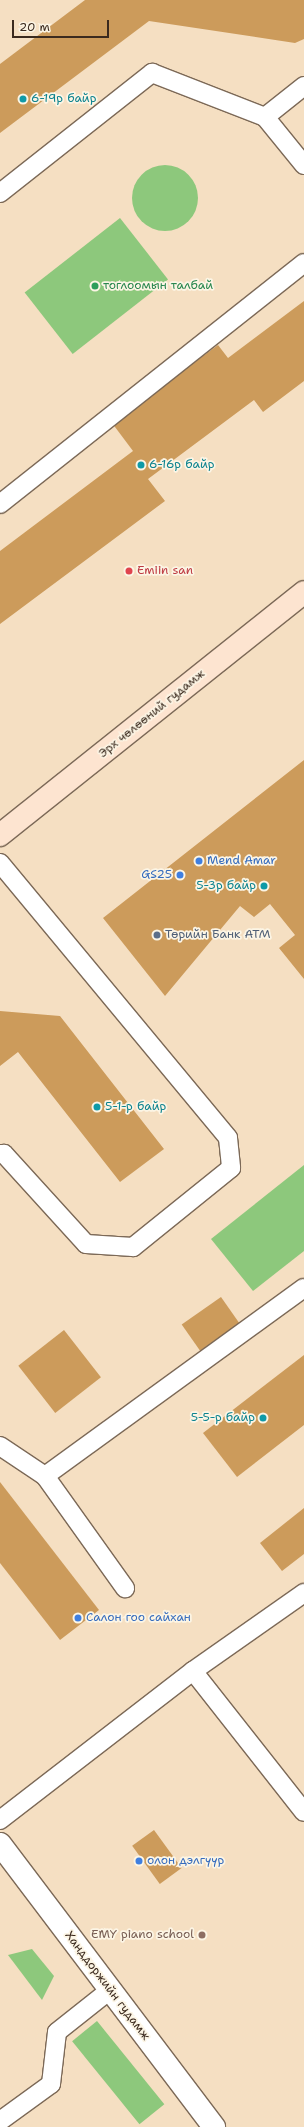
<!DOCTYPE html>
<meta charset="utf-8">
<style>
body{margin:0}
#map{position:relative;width:304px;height:2127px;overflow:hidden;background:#f5dfc2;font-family:"Shantell Sans",sans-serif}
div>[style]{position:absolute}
.green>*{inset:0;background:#8dc87c;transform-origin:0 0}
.round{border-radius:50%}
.building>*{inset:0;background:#cc9b5b;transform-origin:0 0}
.roads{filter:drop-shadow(1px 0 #7c6957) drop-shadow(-1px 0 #7c6957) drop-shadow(0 1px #7c6957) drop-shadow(0 -1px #7c6957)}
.lane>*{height:18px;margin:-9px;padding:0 9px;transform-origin:9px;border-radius:9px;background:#fff}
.street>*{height:22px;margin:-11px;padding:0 11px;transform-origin:11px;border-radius:11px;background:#fff}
.secondary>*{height:22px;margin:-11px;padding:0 11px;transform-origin:11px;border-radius:11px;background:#fde4d0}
.dots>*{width:11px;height:11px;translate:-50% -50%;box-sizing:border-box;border:2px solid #fcf5e5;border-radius:50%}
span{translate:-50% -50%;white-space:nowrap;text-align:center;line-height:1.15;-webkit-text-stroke:3.5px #fcf5e5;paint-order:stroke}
.culture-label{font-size:12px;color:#0d838f}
.left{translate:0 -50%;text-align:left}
.right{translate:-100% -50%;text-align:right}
.leisure-label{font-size:12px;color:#27864d}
.health-label{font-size:12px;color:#be3a42}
.street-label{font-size:12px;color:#3b2a1e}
.shop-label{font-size:12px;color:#366cbe}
.service-label{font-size:12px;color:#4e5e75}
.education-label{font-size:12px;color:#785e54}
.scale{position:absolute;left:12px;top:20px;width:97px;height:18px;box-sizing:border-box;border:2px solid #3b2a1e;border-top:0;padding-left:5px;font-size:12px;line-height:14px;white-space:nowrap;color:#3b2a1e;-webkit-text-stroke:3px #fcf5e5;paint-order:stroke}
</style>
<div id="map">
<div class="green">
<i class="round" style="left:132px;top:165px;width:66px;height:66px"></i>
<i style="left:120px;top:218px;width:78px;height:121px;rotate:52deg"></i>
<i style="clip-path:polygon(304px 1165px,304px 1251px,253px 1291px,211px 1239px)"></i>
<i style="clip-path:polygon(32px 1949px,54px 1976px,42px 2000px,8px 1955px)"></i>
<i style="left:97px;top:2021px;width:107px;height:32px;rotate:51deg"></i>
</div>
<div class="building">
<i style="clip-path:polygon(85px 0,304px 0,304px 39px,295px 43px,149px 21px,0 133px,0 64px)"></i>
<i style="clip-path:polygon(304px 301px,304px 381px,263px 412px,254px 400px,148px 479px,165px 501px,0 624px,0 551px,133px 451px,112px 423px,218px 345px,228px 358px)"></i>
<i style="clip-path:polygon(304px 760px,304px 979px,279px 948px,295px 935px,270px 904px,254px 917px,240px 906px,165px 996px,103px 918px)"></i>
<i style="clip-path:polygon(0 1011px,60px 1016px,164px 1149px,120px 1182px,18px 1052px,0 1066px)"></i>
<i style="left:221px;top:1297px;width:33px;height:48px;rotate:55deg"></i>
<i style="left:64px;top:1330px;width:60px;height:58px;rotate:52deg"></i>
<i style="clip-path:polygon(304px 1355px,304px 1425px,237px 1477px,203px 1433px)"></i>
<i style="clip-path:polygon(0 1482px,99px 1610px,60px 1640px,0 1563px)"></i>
<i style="clip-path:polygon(304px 1508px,304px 1554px,282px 1571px,260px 1543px)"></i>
<i style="left:154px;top:1830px;width:47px;height:27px;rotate:54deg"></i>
</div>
<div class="roads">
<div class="lane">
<i style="left:304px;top:86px;width:50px;rotate:141.5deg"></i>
<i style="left:265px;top:117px;width:62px;rotate:50.9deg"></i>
<i style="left:0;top:193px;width:194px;rotate:-38.3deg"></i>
<i style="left:152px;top:73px;width:121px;rotate:21.3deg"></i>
<i style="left:0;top:504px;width:388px;rotate:-38.4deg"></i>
<i style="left:0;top:863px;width:357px;rotate:50.3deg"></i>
<i style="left:228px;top:1138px;width:30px;rotate:84deg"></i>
<i style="left:231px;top:1168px;width:126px;rotate:141.1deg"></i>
<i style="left:133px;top:1247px;width:47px;rotate:-176.3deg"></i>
<i style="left:86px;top:1244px;width:122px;rotate:-132.3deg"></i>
<i style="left:4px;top:1154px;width:4px;rotate:180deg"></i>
<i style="left:0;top:1446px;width:54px;rotate:33.7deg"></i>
<i style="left:45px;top:1476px;width:138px;rotate:54.5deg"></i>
<i style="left:45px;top:1476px;width:320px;rotate:-36deg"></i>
<i style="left:193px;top:1671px;width:179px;rotate:51.8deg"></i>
<i style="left:0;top:1820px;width:244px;rotate:-37.7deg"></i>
<i style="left:193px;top:1671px;width:136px;rotate:-35.1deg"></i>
<i style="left:0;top:2121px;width:63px;rotate:-36deg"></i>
<i style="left:51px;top:2084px;width:52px;rotate:-83.4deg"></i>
<i style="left:57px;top:2032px;width:68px;rotate:-38.4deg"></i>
</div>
<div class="street">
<i style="left:0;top:1844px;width:355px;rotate:52.9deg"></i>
</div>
<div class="secondary">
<i style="left:0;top:835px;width:389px;rotate:-38.6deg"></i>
</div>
</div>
<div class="dots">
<i style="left:23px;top:99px;background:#0f9aa8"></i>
<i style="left:95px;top:286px;background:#2e9e5b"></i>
<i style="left:141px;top:465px;background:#0f9aa8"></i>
<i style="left:129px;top:571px;background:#e0444e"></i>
<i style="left:199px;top:861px;background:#3f7fe0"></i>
<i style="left:180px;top:875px;background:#3f7fe0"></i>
<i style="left:264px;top:886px;background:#0f9aa8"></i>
<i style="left:157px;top:935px;background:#5c6f8a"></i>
<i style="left:97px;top:1107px;background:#0f9aa8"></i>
<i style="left:263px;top:1418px;background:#0f9aa8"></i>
<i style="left:78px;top:1618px;background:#3f7fe0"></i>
<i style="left:139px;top:1861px;background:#3f7fe0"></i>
<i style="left:202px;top:1935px;background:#8d6e63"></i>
</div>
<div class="culture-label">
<span class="left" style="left:31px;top:99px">6-19р байр</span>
<span class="left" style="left:149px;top:465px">6-16р байр</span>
<span class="right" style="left:256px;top:886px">5-3р байр</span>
<span class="left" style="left:105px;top:1107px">5-1-р байр</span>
<span class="right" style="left:255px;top:1418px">5-5-р байр</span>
</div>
<div class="leisure-label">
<span class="left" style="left:103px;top:286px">тоглоомын талбай</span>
</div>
<div class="health-label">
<span class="left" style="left:137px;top:571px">Emiin san</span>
</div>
<div class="street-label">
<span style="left:152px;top:714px;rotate:-39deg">Эрх чөлөөний гудамж</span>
<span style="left:107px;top:1986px;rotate:53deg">Ханддоржийн гудамж</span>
</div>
<div class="shop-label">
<span class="left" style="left:207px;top:861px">Mend Amar</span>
<span class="right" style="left:172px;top:875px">GS25</span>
<span class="left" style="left:86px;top:1618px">Салон гоо сайхан</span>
<span class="left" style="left:147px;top:1861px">олон дэлгүүр</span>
</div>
<div class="service-label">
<span class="left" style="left:165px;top:935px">Төрийн Банк АТМ</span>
</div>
<div class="education-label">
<span class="right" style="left:194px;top:1935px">EMY piano school</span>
</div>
<div class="scale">20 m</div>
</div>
